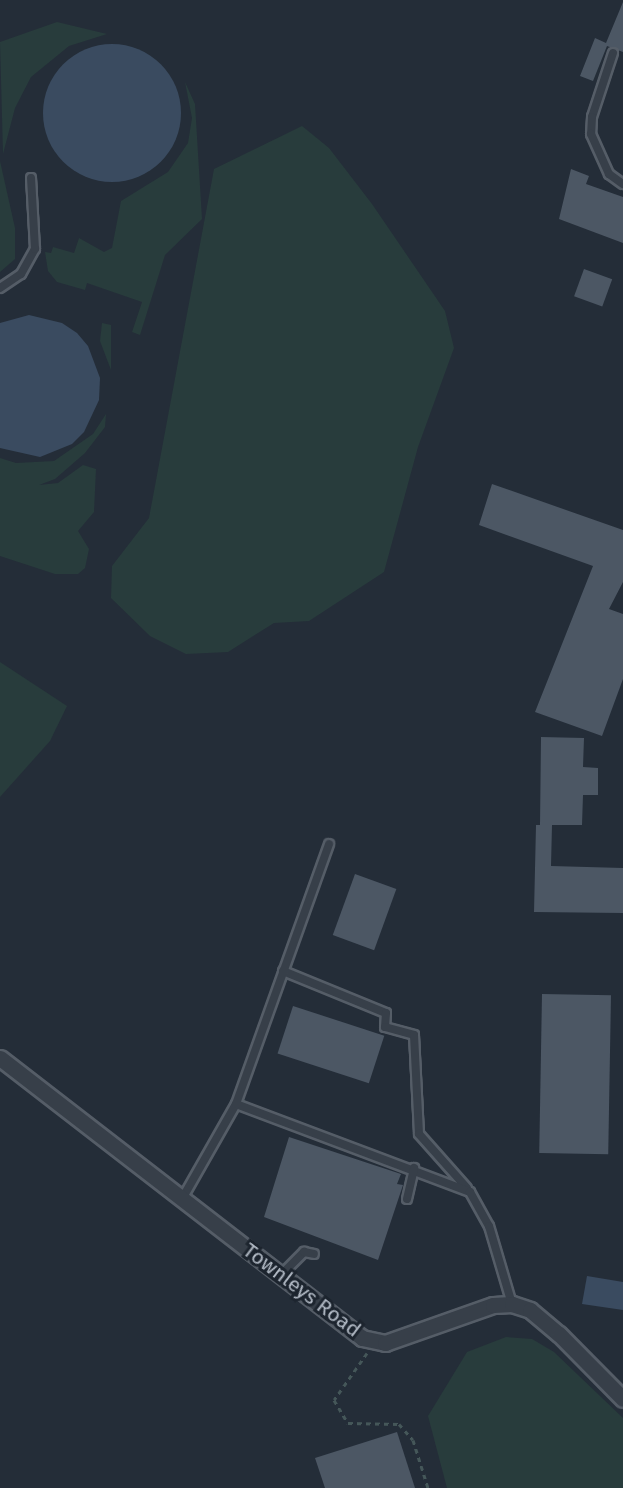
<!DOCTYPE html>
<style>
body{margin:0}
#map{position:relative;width:623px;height:1488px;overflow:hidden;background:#242d38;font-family:"Fira Sans",sans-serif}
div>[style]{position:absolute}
.green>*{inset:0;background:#283c3c}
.water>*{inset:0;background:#3a4b60}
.round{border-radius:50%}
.building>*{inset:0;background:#4c5764;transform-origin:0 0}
.path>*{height:3px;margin-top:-1.5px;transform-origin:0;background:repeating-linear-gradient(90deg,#455759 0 4.5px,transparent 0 9px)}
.roads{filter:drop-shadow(2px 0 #555d67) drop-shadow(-2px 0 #555d67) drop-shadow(0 2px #555d67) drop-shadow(0 -2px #555d67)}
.lane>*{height:8px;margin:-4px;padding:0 4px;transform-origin:4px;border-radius:4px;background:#373f49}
.street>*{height:15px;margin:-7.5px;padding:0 7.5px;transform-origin:7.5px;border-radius:7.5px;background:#373f49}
span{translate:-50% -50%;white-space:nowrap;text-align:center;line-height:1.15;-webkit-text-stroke:6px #1c242e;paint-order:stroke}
.street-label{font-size:21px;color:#b2bac5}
</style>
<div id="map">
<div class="green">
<i style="clip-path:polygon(57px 22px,107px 34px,69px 46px,31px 77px,15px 108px,3px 154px,0 42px)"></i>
<i style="clip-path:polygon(185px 82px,195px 104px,202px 219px,165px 255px,140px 335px,132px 332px,142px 302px,87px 283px,85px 290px,57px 282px,48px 271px,45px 252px,51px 253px,53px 247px,74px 253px,79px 238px,104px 252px,112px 248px,121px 201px,168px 172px,188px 143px,192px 118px)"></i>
<i style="clip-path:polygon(302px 126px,329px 148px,372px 204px,445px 311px,454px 348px,418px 447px,384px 572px,309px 621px,274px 623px,228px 652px,186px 654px,150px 636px,111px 598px,112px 566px,149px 518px,214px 169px)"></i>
<i style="clip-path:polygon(0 161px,15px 228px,15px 259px,0 272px)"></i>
<i style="clip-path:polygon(102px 323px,111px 325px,111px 370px,100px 341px)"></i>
<i style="clip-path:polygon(106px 414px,105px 427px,85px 453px,55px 479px,39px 485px,58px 483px,83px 465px,96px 469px,94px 512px,78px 531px,89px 549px,85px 568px,78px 574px,55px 574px,0 556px,0 458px,16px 463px,54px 461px,93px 434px)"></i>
<i style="clip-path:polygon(0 662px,67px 706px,50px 741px,0 797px)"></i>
<i style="clip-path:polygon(506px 1337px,532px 1339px,554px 1352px,623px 1418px,623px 1488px,447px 1488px,428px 1416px,467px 1352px)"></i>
</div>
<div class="water">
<i class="round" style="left:43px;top:44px;width:138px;height:138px"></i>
<i style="clip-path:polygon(29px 315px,62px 323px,77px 333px,88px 346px,100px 378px,99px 400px,84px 432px,72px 444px,40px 457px,0 448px,0 323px)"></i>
<i style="clip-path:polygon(587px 1276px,623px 1282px,623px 1310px,582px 1304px)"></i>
</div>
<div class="building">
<i style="clip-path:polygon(623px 2px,623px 52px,607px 46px,593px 81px,580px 76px,595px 38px,606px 43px)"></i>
<i style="clip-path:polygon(571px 169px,589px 176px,586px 184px,623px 197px,623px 243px,559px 219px)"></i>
<i style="left:584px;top:269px;width:30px;height:29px;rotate:20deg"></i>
<i style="clip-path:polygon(492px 484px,623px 530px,623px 582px,609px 609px,623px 614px,623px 679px,602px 736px,535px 712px,593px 566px,479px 525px)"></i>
<i style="clip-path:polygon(541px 737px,584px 738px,583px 767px,598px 768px,598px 795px,583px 795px,582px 825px,540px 825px)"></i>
<i style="clip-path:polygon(536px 825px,552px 825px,551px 866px,623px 868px,623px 913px,534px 912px)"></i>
<i style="left:355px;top:874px;width:44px;height:65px;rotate:20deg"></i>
<i style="left:542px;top:994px;width:69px;height:159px;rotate:1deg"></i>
<i style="left:293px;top:1006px;width:96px;height:50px;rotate:18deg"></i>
<i style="clip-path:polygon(289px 1137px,401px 1174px,397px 1184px,403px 1185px,378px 1260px,264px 1217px)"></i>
<i style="clip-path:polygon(397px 1432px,415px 1488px,325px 1488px,315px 1458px)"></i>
</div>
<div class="path">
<i style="left:367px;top:1353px;width:57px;rotate:125.1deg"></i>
<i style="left:334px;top:1400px;width:27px;rotate:59deg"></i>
<i style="left:348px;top:1423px;width:51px;rotate:1.1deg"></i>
<i style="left:399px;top:1424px;width:21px;rotate:49deg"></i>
<i style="left:413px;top:1440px;width:50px;rotate:72.6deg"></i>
</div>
<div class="roads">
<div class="lane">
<i style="left:613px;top:53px;width:67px;rotate:108.2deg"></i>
<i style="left:592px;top:117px;width:17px;rotate:93deg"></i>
<i style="left:591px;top:134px;width:44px;rotate:65.8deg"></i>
<i style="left:609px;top:174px;width:17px;rotate:36deg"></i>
<i style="left:0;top:288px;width:25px;rotate:-34deg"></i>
<i style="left:21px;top:274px;width:29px;rotate:-61deg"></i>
<i style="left:35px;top:249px;width:71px;rotate:-93.2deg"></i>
<i style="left:283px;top:971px;width:111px;rotate:22.2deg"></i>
<i style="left:386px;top:1013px;width:14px;rotate:94deg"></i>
<i style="left:385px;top:1027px;width:30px;rotate:15deg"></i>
<i style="left:414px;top:1035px;width:99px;rotate:87.1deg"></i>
<i style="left:419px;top:1134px;width:72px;rotate:48.4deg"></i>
<i style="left:236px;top:1104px;width:250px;rotate:20.6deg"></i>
<i style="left:470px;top:1192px;width:39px;rotate:61deg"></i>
<i style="left:489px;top:1226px;width:81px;rotate:73.6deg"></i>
<i style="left:182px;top:1199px;width:109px;rotate:-60.4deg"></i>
<i style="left:236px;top:1104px;width:276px;rotate:-70.3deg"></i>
<i style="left:407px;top:1199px;width:32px;rotate:-77deg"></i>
<i style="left:281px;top:1275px;width:33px;rotate:-45deg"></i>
<i style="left:304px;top:1252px;width:10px;rotate:11deg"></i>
</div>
<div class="street">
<i style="left:0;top:1058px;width:458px;rotate:37.7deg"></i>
<i style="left:362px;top:1338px;width:24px;rotate:12deg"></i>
<i style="left:385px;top:1343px;width:114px;rotate:-19.4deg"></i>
<i style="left:493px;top:1305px;width:19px;rotate:-3deg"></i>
<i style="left:512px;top:1304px;width:19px;rotate:18deg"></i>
<i style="left:530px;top:1310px;width:38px;rotate:40deg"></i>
<i style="left:559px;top:1334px;width:91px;rotate:45.4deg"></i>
</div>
</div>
<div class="street-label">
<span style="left:302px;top:1290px;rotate:37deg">Townleys Road</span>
</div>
</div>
